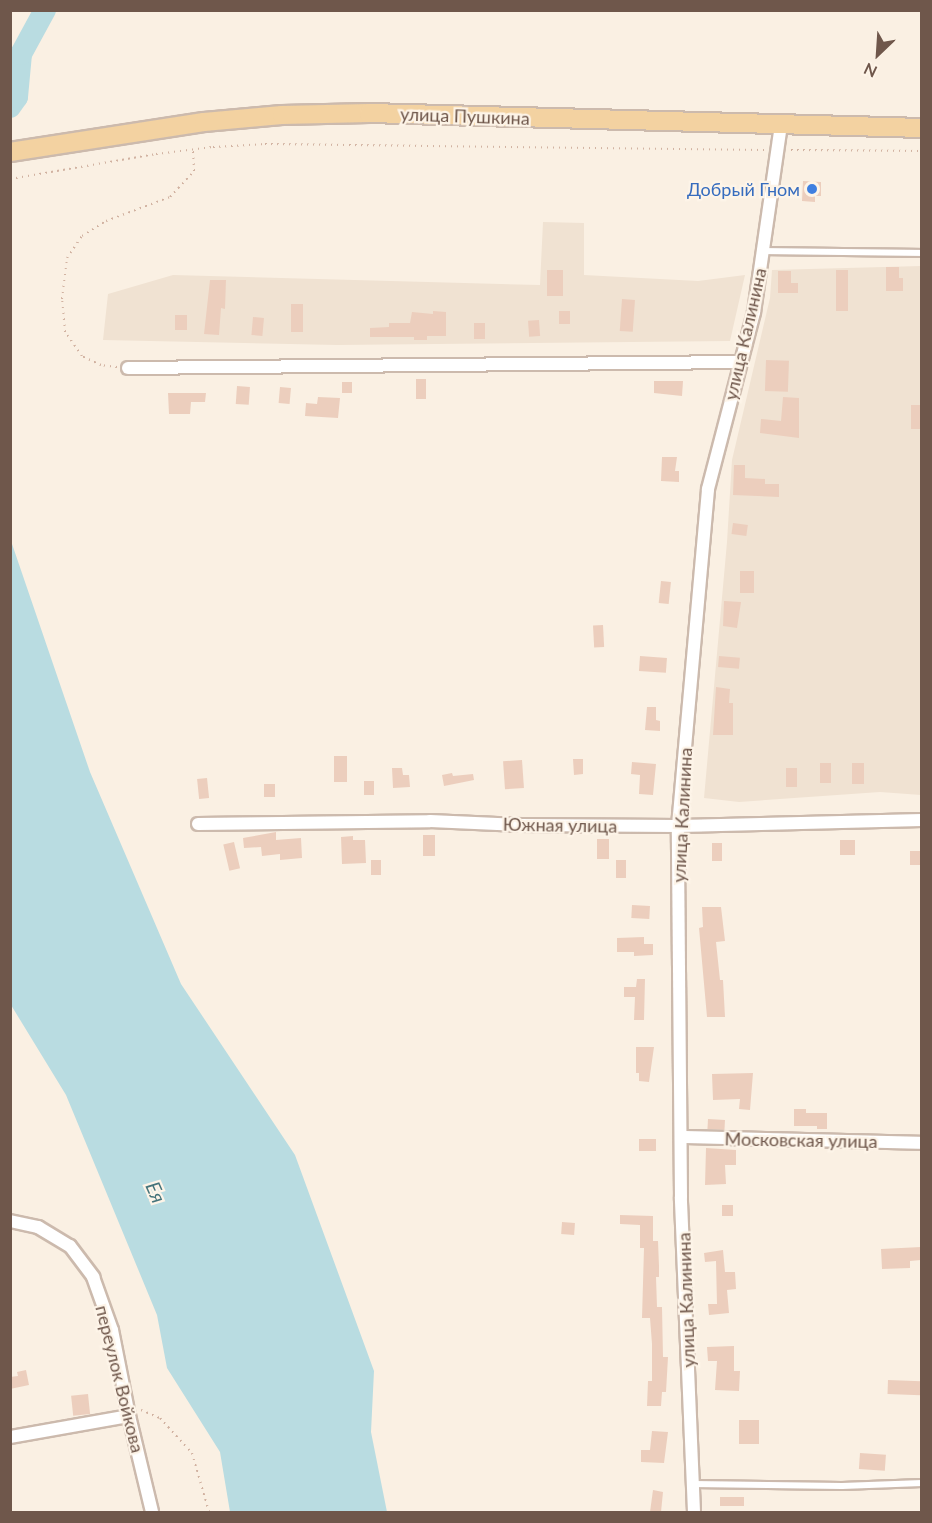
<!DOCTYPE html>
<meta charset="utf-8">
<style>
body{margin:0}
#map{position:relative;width:932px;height:1523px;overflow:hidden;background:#faf0e3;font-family:Lato,sans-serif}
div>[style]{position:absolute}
.residential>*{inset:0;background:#f0e2d2}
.water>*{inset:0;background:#b9dce1}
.river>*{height:22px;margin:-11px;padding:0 11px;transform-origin:11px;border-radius:11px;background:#b9dce1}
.building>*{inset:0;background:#eccebd;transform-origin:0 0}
.path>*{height:2px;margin-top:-1px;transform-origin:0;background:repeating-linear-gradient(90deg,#d1b2a1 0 1.5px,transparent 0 6px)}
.roads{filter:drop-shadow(2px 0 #ccbaad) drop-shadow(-2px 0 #ccbaad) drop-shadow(0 2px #ccbaad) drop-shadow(0 -2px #ccbaad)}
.lane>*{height:6px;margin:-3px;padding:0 3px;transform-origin:3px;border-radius:3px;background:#fff}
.street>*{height:12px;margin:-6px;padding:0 6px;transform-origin:6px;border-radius:6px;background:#fff}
.primary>*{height:18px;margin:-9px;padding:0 9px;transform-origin:9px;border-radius:9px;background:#f3d2a1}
.dots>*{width:16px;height:16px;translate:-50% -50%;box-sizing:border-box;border:3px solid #fdf4e8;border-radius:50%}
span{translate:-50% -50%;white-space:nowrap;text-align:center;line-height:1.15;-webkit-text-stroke:4.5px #fdf4e8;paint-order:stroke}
.street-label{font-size:18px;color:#6f574b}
.shop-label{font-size:18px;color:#366cbe}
.right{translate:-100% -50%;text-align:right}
.water-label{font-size:20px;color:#44737a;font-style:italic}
.frame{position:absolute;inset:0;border:12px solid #6f574b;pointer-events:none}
.north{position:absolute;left:848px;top:24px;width:60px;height:60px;-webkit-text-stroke:4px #fdf4e8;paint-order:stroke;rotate:205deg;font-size:16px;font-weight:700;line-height:24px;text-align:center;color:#6f574b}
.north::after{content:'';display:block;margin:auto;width:21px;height:27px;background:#6f574b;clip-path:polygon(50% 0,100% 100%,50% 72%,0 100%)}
</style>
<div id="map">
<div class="residential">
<i style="clip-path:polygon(543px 222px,584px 223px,584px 275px,698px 281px,745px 275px,730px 341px,337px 345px,103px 340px,108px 294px,173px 275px,540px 285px)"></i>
<i style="clip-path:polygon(921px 266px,921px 795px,880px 792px,739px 802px,704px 798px,727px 542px,732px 460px,770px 298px,772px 270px)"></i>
</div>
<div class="water">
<i style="clip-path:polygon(11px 541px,90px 772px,181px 984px,295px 1155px,374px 1371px,371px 1432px,387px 1512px,230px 1512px,220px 1452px,167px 1368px,157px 1315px,66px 1095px,11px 1005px)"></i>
</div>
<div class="river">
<i style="left:10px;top:107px;width:12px;rotate:-55deg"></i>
<i style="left:17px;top:97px;width:43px;rotate:-84.7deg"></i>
<i style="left:21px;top:54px;width:50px;rotate:-61.4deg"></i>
</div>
<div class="building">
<i style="clip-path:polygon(803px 181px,821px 182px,821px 196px,815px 196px,815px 202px,802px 201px)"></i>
<i style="clip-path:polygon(886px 267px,899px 267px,899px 278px,903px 278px,903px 291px,886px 291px)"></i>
<i style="left:547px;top:270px;width:16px;height:26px"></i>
<i style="left:836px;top:270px;width:12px;height:41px"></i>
<i style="clip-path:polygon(778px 271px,791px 271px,791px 283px,798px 283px,798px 293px,778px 293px)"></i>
<i style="clip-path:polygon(210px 280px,226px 280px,225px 309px,221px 308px,219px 335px,204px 334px)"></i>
<i style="left:622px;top:299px;width:13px;height:32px;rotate:4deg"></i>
<i style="left:291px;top:304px;width:12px;height:28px"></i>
<i style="clip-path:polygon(433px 311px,446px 312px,446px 336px,427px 336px,427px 340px,414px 340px,414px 337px,370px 337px,370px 328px,389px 327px,389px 323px,410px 323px,412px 312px,433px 314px)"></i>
<i style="left:559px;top:311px;width:11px;height:13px"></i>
<i style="left:175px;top:315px;width:12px;height:15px"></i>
<i style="left:253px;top:317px;width:11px;height:18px;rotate:5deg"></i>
<i style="left:539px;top:320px;width:16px;height:11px;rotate:86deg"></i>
<i style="left:474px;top:323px;width:11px;height:16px"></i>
<i style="left:766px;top:360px;width:23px;height:31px;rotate:2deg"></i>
<i style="left:416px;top:379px;width:10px;height:20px"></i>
<i style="clip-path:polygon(654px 381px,683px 381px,682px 396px,654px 393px)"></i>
<i style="left:342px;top:382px;width:10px;height:11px"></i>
<i style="left:237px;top:386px;width:13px;height:18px;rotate:4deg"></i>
<i style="left:280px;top:387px;width:11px;height:16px;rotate:5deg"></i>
<i style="clip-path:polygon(168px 393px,206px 393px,205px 402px,191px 402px,190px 414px,169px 414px)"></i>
<i style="clip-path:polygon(318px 397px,340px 398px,338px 418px,305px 416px,306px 403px,317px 404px)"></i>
<i style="clip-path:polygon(783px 397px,799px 398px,799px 438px,760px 433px,761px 419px,781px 421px)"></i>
<i style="left:911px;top:405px;width:10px;height:24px"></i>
<i style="clip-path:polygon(662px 457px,677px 457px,675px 471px,679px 471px,679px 482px,661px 481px)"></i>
<i style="clip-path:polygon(734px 465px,745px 465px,745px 478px,765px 479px,765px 484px,779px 484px,779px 497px,733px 495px)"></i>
<i style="left:733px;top:523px;width:15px;height:11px;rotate:8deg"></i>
<i style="left:740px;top:571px;width:14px;height:22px"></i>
<i style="left:661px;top:581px;width:10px;height:22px;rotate:6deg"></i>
<i style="clip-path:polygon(724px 601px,741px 602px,737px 628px,723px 626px)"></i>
<i style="left:603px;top:625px;width:22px;height:10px;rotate:87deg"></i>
<i style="left:640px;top:656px;width:27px;height:15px;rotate:4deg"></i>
<i style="left:719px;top:656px;width:21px;height:11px;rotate:5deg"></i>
<i style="clip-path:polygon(716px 687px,730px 689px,729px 703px,733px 703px,733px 735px,713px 735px)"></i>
<i style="clip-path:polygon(647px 707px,656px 707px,656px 720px,660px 721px,660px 731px,645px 730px)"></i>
<i style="left:334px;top:756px;width:13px;height:26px"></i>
<i style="clip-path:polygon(573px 759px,583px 759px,583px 774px,574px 775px)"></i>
<i style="left:522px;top:760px;width:28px;height:19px;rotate:86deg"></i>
<i style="clip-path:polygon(632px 762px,656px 764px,653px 795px,639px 794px,640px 775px,631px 774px)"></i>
<i style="left:820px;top:763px;width:11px;height:20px"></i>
<i style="left:852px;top:763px;width:12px;height:21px"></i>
<i style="clip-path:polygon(392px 768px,402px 768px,403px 775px,409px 775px,410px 787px,393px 788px)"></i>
<i style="left:786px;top:768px;width:11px;height:19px"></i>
<i style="clip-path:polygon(452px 773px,453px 776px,473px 774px,474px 780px,444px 786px,442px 775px)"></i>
<i style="left:207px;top:778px;width:20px;height:10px;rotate:84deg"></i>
<i style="left:364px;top:781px;width:10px;height:14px"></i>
<i style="left:264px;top:784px;width:11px;height:13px"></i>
<i style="clip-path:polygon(276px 832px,276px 840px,301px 838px,302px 858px,280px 860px,280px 854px,262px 856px,261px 847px,244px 848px,243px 838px)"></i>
<i style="left:423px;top:835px;width:12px;height:21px"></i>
<i style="clip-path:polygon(353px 836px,353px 840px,365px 840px,366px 863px,342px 864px,341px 837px)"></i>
<i style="left:609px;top:839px;width:20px;height:12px;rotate:90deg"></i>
<i style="left:840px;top:840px;width:15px;height:15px"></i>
<i style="left:234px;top:842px;width:27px;height:11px;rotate:77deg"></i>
<i style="left:712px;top:843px;width:10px;height:18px"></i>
<i style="left:921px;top:851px;width:14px;height:11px;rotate:90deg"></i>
<i style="left:371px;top:860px;width:10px;height:15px"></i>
<i style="left:616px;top:860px;width:10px;height:18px"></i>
<i style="left:632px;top:905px;width:18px;height:13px;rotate:3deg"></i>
<i style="clip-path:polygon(702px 907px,721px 907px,725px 941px,716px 942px,720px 980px,723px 980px,725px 1017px,707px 1017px,699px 928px,703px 927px)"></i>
<i style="clip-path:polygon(644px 937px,644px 944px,653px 944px,653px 955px,634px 956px,634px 952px,617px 952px,617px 938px)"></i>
<i style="clip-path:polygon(637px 979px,645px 979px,644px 1020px,634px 1020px,635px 997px,624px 997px,624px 987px,636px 987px)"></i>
<i style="clip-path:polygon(636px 1047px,654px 1047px,649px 1082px,639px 1081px,639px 1073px,636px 1073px)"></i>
<i style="clip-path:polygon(753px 1073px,750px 1110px,739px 1109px,740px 1099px,713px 1100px,712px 1074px)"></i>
<i style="clip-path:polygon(794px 1109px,806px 1109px,806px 1113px,827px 1113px,827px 1129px,817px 1129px,817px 1126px,794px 1126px)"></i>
<i style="left:708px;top:1119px;width:17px;height:10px;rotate:3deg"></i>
<i style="left:639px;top:1139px;width:17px;height:12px"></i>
<i style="clip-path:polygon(706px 1148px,736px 1150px,736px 1165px,725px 1165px,726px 1184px,705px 1185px)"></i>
<i style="left:722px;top:1205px;width:11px;height:11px"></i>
<i style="clip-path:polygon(620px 1215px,653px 1216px,653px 1241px,658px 1241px,659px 1266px,659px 1277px,656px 1277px,657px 1307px,662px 1307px,663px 1357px,668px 1357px,666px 1392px,662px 1392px,661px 1406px,647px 1406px,648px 1381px,652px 1381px,652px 1344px,650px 1318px,642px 1318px,644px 1248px,640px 1248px,640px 1225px,620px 1224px)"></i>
<i style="left:562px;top:1222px;width:13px;height:12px;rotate:4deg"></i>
<i style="clip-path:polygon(921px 1247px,921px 1260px,910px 1261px,910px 1268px,882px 1269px,881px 1249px)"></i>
<i style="clip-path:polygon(723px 1250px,725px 1272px,735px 1272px,736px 1289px,727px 1290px,729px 1313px,709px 1315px,708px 1304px,717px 1304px,716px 1261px,705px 1262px,704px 1253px)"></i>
<i style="clip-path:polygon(734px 1346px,734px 1371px,740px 1371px,739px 1391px,715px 1390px,717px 1361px,708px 1361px,707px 1347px)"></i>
<i style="clip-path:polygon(26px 1370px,29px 1385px,10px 1389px,10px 1377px,18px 1376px,17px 1372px)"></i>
<i style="left:888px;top:1380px;width:33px;height:14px;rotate:2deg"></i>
<i style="left:88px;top:1394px;width:20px;height:17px;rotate:84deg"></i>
<i style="left:739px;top:1420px;width:20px;height:24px"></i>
<i style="clip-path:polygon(652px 1431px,668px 1432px,664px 1463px,641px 1462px,641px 1450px,650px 1450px)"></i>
<i style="left:860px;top:1453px;width:26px;height:16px;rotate:4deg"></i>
<i style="clip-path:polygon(653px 1490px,663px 1492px,661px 1512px,650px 1512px)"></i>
<i style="left:720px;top:1497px;width:24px;height:9px"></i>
</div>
<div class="path">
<i style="left:791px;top:150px;width:131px;rotate:0.4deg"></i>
<i style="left:10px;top:179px;width:148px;rotate:-9.7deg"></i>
<i style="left:156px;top:154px;width:57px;rotate:-7deg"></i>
<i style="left:213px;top:147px;width:52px;rotate:-3.3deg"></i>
<i style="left:265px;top:144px;width:502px;rotate:0.68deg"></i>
<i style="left:117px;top:367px;width:16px;rotate:-173deg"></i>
<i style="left:101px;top:365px;width:21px;rotate:-155deg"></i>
<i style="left:82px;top:356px;width:29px;rotate:-125deg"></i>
<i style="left:65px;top:332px;width:33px;rotate:-95deg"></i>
<i style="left:62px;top:299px;width:41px;rotate:-83deg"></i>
<i style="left:67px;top:258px;width:27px;rotate:-56deg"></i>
<i style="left:82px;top:236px;width:28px;rotate:-32deg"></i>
<i style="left:106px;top:221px;width:68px;rotate:-20.6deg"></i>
<i style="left:170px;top:197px;width:35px;rotate:-47deg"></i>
<i style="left:194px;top:171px;width:22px;rotate:-93deg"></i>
<i style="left:141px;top:1410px;width:21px;rotate:23deg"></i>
<i style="left:160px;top:1418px;width:47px;rotate:47.6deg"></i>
<i style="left:192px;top:1453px;width:61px;rotate:73.9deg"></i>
</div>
<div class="roads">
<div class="lane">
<i style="left:764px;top:251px;width:158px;rotate:0.7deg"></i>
<i style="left:693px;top:1484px;width:149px;rotate:0.8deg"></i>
<i style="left:842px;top:1486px;width:80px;rotate:-2.1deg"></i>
</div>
<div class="street">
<i style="left:128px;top:368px;width:611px;rotate:-0.56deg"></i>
<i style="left:198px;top:824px;width:232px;rotate:-0.7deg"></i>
<i style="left:430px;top:821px;width:90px;rotate:2.5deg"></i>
<i style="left:520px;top:825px;width:158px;rotate:0.4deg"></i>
<i style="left:678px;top:826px;width:244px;rotate:-1.4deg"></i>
<i style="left:681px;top:1137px;width:241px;rotate:1.4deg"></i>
<i style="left:10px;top:1221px;width:29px;rotate:12deg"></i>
<i style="left:38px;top:1227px;width:37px;rotate:31deg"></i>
<i style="left:70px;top:1246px;width:39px;rotate:53deg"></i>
<i style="left:93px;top:1277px;width:56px;rotate:70.3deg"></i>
<i style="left:112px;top:1330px;width:88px;rotate:78.8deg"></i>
<i style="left:129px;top:1416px;width:99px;rotate:76.5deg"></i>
<i style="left:10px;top:1437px;width:121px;rotate:-10deg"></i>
<i style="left:694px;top:1512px;width:315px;rotate:-92.4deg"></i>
<i style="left:681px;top:1197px;width:371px;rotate:-90.5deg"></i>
<i style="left:678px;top:826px;width:338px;rotate:-84.9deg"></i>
<i style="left:708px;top:489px;width:183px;rotate:-75.4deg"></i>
<i style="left:754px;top:312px;width:189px;rotate:-81.8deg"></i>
</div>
<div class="primary">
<i style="left:10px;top:152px;width:196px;rotate:-8.8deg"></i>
<i style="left:204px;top:122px;width:78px;rotate:-5.1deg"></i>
<i style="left:282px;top:115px;width:87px;rotate:-1.3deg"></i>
<i style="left:369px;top:113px;width:553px;rotate:1.55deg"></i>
</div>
</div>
<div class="dots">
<i style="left:812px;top:189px;background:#3f7fe0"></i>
</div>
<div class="street-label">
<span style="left:465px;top:116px;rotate:2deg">улица Пушкина</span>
<span style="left:745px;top:334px;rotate:-77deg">улица Калинина</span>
<span style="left:682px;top:815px;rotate:-87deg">улица Калинина</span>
<span style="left:560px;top:825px;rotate:1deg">Южная улица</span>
<span style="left:801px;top:1140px;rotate:1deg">Московская улица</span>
<span style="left:686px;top:1300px;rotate:-92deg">улица Калинина</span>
<span style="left:120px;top:1379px;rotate:76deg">переулок Войкова</span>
</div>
<div class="shop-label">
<span class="right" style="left:800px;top:189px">Добрый Гном</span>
</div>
<div class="water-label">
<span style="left:156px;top:1192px;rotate:66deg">Ея</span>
</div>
<div class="frame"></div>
<div class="north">N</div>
</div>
